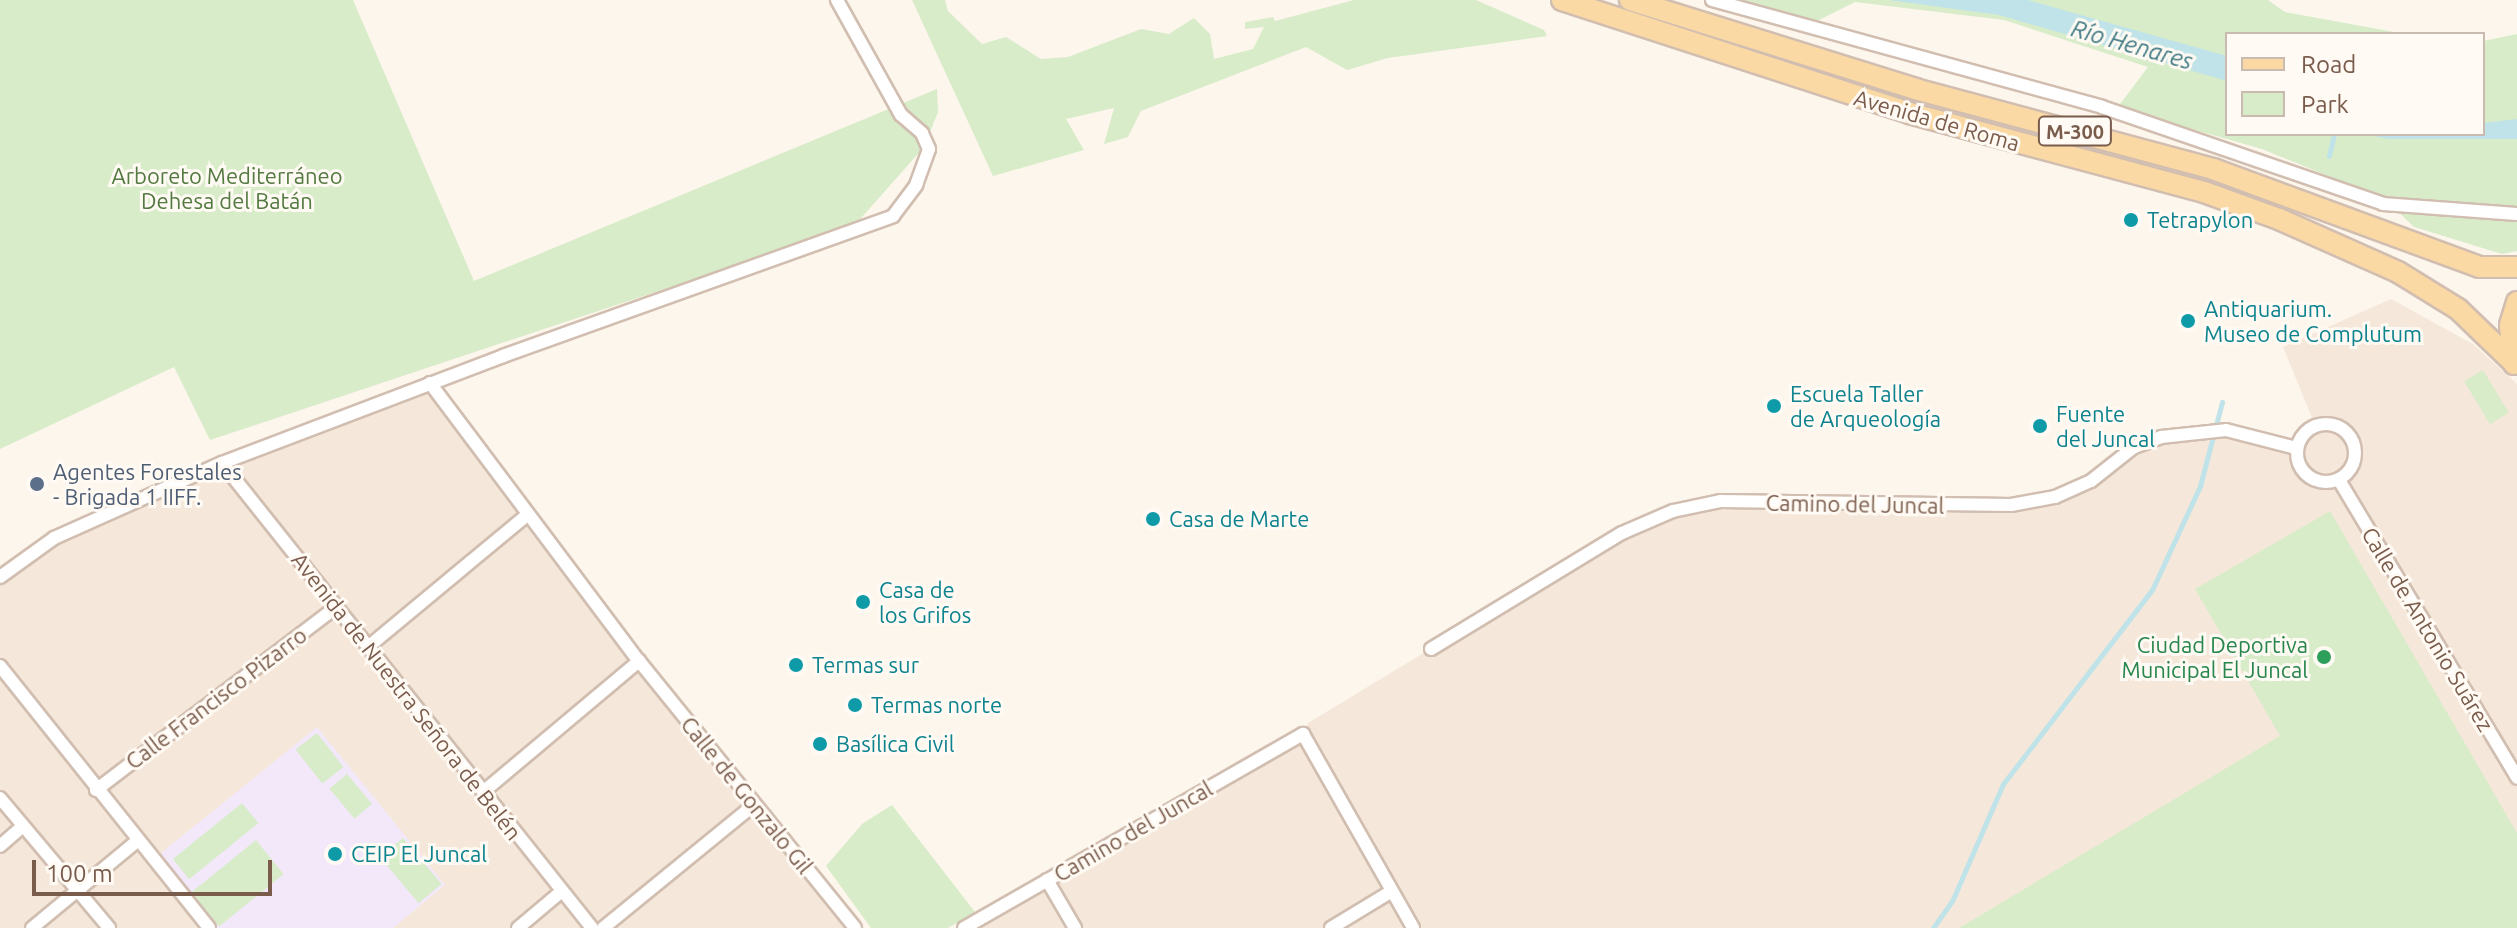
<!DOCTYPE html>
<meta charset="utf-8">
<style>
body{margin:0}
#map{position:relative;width:2517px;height:928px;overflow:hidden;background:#fdf6ec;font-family:Ubuntu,sans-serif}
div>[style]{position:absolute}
.residential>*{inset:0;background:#f5e8da}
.education>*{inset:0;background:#f3e8fa}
.green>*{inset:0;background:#d8ecc9;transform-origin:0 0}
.water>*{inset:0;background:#bfe3e8}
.stream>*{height:5px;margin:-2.5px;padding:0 2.5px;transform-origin:2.5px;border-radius:2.5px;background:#bfe3e8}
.roads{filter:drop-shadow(2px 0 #d1beb0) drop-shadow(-2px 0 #d1beb0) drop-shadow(0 2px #d1beb0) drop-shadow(0 -2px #d1beb0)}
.street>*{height:12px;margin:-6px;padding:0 6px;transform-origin:6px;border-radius:6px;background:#fff}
.street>.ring{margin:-6px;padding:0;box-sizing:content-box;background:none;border:12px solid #fff;border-radius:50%}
.primary>*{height:20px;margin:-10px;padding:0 10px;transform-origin:10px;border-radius:10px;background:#fbd9a5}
.dots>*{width:22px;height:22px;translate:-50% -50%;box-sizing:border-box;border:4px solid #fffaf3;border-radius:50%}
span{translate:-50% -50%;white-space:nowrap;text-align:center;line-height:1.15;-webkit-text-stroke:6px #fffaf3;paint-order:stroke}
.shield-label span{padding:2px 6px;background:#fffaf3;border:2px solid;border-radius:6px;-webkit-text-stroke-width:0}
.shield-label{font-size:20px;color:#7a5c4d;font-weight:700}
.street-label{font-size:22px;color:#7a5c4d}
.park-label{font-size:22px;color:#537a41}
.culture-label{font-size:22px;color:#0d838f}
.left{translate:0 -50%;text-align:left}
.service-label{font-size:22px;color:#4e5e75}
.leisure-label{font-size:22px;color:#27864d}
.right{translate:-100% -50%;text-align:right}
.water-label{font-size:24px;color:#437c86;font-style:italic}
.legend{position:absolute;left:2225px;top:32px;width:260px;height:104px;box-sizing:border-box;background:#fffaf3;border:2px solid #cabbb1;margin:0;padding:10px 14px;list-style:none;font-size:24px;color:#7a5c4d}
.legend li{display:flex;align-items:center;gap:16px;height:40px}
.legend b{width:40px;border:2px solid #cabbb1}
.scale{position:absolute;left:32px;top:860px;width:240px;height:36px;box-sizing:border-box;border:4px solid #7a5c4d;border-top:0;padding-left:10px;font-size:24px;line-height:28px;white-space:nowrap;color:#7a5c4d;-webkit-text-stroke:6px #fffaf3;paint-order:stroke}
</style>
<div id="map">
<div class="residential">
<i style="clip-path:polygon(2391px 299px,2473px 344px,2517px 384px,2517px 928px,964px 928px,1303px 735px,1308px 723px,1622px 533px,1720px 501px,1939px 506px,2055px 497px,2134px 447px,2226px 430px,2296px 448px,2315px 425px,2283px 347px)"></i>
<i style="clip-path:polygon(430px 383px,855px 928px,0 928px,0 574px,54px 538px)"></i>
</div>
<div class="education">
<i style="clip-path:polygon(317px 727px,445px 885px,393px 928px,215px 928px,160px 860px,161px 853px)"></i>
</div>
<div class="green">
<i style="clip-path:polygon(0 0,353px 0,474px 281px,937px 89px,938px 112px,924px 147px,854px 226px,210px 440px,174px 367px,0 449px)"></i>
<i style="clip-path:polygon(912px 0,945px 0,948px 11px,982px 44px,1006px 37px,1041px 59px,1068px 57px,1141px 29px,1169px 34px,1194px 18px,1210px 34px,1214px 59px,1253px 49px,1264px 27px,1245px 29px,1245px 22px,1273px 17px,1275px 21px,1354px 0,1476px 0,1544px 30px,1547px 36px,1388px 58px,1347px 70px,1306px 47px,1141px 111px,1128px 137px,1104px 144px,1114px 108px,1066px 119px,1084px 150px,993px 176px)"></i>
<i style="clip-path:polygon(1731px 0,2268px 0,2285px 12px,2405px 34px,2227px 34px,2227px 134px,2483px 134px,2483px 41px,2517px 34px,2517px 251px,2502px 254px,2414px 227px,2386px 200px,2262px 149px,2117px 108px,2148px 67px,2004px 20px,1855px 2px,1815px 22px)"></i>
<i style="left:2483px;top:370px;width:50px;height:22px;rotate:59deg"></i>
<i style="clip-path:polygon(2330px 511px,2517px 833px,2517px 928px,1959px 928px,2280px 736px,2195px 589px)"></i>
<i style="left:317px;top:733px;width:43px;height:27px;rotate:52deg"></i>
<i style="left:347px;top:774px;width:39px;height:23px;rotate:50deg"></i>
<i style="left:242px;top:803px;width:26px;height:89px;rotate:51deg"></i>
<i style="clip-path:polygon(892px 805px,975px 912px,948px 928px,871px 928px,826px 866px,862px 824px)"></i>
<i style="left:403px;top:838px;width:60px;height:30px;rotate:50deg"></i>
<i style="left:256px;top:840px;width:44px;height:83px;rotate:51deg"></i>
</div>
<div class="water">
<i style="clip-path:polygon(1889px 0,2028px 0,2227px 56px,2227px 81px,1999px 15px)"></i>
<i style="clip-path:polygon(2517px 119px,2517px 139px,2388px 139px,2364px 134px,2483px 134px,2483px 123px)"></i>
</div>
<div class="stream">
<i style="left:2329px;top:156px;width:23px;rotate:-77deg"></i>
<i style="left:1933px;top:928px;width:35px;rotate:-55deg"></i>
<i style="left:1953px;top:899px;width:125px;rotate:-66.5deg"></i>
<i style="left:2003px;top:784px;width:245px;rotate:-52.5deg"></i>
<i style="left:2152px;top:590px;width:115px;rotate:-65.2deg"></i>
<i style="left:2200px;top:486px;width:87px;rotate:-75.3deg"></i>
</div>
<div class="roads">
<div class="street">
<i style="left:1712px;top:0;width:404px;rotate:15.3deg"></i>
<i style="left:2102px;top:107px;width:297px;rotate:19deg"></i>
<i style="left:2383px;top:204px;width:134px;rotate:4.3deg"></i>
<i style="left:430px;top:383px;width:348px;rotate:53.1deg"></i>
<i style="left:639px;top:661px;width:343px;rotate:51deg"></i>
<i class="ring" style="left:2297px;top:424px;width:46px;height:46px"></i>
<i style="left:222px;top:463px;width:594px;rotate:51.49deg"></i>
<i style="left:2339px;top:480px;width:347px;rotate:59.1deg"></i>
<i style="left:0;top:577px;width:67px;rotate:-35.8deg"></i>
<i style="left:54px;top:538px;width:184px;rotate:-24.1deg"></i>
<i style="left:222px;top:463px;width:301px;rotate:-20.8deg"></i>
<i style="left:503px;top:356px;width:414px;rotate:-19.7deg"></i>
<i style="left:893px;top:216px;width:39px;rotate:-53deg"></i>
<i style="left:916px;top:185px;width:38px;rotate:-70deg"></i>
<i style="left:929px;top:149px;width:17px;rotate:-114deg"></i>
<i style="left:922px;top:133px;width:28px;rotate:-139deg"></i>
<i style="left:901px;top:115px;width:132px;rotate:-119.1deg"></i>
<i style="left:368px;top:647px;width:207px;rotate:-39.7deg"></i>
<i style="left:1431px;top:649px;width:223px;rotate:-31.3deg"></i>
<i style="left:1622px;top:533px;width:56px;rotate:-23.3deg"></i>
<i style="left:1673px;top:511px;width:48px;rotate:-12deg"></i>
<i style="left:1720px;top:501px;width:291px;rotate:0.8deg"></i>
<i style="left:2011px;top:505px;width:45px;rotate:-10.3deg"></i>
<i style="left:2055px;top:497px;width:39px;rotate:-24deg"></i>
<i style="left:2091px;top:481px;width:55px;rotate:-38.3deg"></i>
<i style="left:2134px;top:447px;width:29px;rotate:-20deg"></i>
<i style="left:2161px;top:437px;width:65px;rotate:-6.1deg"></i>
<i style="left:2226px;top:430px;width:72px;rotate:14.4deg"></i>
<i style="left:0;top:666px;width:335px;rotate:51.4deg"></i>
<i style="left:96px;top:790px;width:302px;rotate:-37.3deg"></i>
<i style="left:483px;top:792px;width:204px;rotate:-40deg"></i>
<i style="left:0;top:798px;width:170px;rotate:50deg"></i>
<i style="left:0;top:846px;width:30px;rotate:-41deg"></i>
<i style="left:1047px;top:880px;width:56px;rotate:59.7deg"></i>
<i style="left:32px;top:928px;width:135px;rotate:-39.6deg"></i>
<i style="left:518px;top:928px;width:57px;rotate:-40.1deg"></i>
<i style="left:603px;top:928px;width:195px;rotate:-39.2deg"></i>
<i style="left:964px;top:928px;width:391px;rotate:-29.8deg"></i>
<i style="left:1303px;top:734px;width:223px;rotate:60.4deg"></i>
<i style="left:1331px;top:928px;width:71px;rotate:-31.2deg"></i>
</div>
<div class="primary">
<i style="left:1562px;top:0;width:365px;rotate:18deg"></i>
<i style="left:1909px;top:113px;width:305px;rotate:15deg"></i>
<i style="left:2204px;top:192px;width:80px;rotate:19.8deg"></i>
<i style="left:2279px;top:219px;width:130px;rotate:24deg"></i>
<i style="left:2398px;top:272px;width:70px;rotate:31.7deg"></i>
<i style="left:2458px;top:309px;width:76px;rotate:43.9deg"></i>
<i style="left:1630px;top:0;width:299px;rotate:17.3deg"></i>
<i style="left:1915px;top:89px;width:309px;rotate:15deg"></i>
<i style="left:2213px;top:169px;width:283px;rotate:20.2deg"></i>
<i style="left:2479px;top:267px;width:38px"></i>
<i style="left:2514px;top:364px;width:39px;rotate:-96deg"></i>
<i style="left:2510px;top:325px;width:24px;rotate:-73deg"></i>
</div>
</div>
<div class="dots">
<i style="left:2131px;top:220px;background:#0f9aa8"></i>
<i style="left:2188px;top:321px;background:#0f9aa8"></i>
<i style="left:1774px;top:406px;background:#0f9aa8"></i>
<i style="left:2040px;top:426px;background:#0f9aa8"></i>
<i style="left:37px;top:484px;background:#5c6f8a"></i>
<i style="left:1153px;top:519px;background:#0f9aa8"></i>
<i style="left:863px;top:602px;background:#0f9aa8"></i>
<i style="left:2324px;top:657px;background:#2e9e5b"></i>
<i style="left:796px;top:665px;background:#0f9aa8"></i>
<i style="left:855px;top:705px;background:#0f9aa8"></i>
<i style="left:820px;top:744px;background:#0f9aa8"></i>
<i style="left:335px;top:854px;background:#0f9aa8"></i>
</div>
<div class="shield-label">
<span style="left:2075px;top:131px">M-300</span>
</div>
<div class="street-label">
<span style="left:1937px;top:120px;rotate:16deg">Avenida de Roma</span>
<span style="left:1855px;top:504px;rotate:1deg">Camino del Juncal</span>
<span style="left:2428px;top:629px;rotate:59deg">Calle de Antonio Suárez</span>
<span style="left:407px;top:696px;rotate:52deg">Avenida de Nuestra Señora de Belén</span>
<span style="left:216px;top:698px;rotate:-37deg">Calle Francisco Pizarro</span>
<span style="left:747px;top:795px;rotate:51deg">Calle de Gonzalo Gil</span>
<span style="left:1133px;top:831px;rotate:-30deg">Camino del Juncal</span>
</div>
<div class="park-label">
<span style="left:227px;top:188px">Arboreto Mediterráneo<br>Dehesa del Batán</span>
</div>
<div class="culture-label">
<span class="left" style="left:2147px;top:220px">Tetrapylon</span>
<span class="left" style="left:2204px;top:321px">Antiquarium.<br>Museo de Complutum</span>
<span class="left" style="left:1790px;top:406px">Escuela Taller<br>de Arqueología</span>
<span class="left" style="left:2056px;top:426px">Fuente<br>del Juncal</span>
<span class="left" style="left:1169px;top:519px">Casa de Marte</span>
<span class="left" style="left:879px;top:602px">Casa de<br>los Grifos</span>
<span class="left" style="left:812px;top:665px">Termas sur</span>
<span class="left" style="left:871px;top:705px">Termas norte</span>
<span class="left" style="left:836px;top:744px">Basílica Civil</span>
<span class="left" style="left:351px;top:854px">CEIP El Juncal</span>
</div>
<div class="service-label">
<span class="left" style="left:53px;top:484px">Agentes Forestales<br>- Brigada 1 IIFF.</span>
</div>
<div class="leisure-label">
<span class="right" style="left:2308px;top:657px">Ciudad Deportiva<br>Municipal El Juncal</span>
</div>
<div class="water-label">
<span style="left:2132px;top:45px;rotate:16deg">Río Henares</span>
</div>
<ul class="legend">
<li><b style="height:10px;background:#fbd9a5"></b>Road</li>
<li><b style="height:22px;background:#d8ecc9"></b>Park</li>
</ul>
<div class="scale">100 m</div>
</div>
